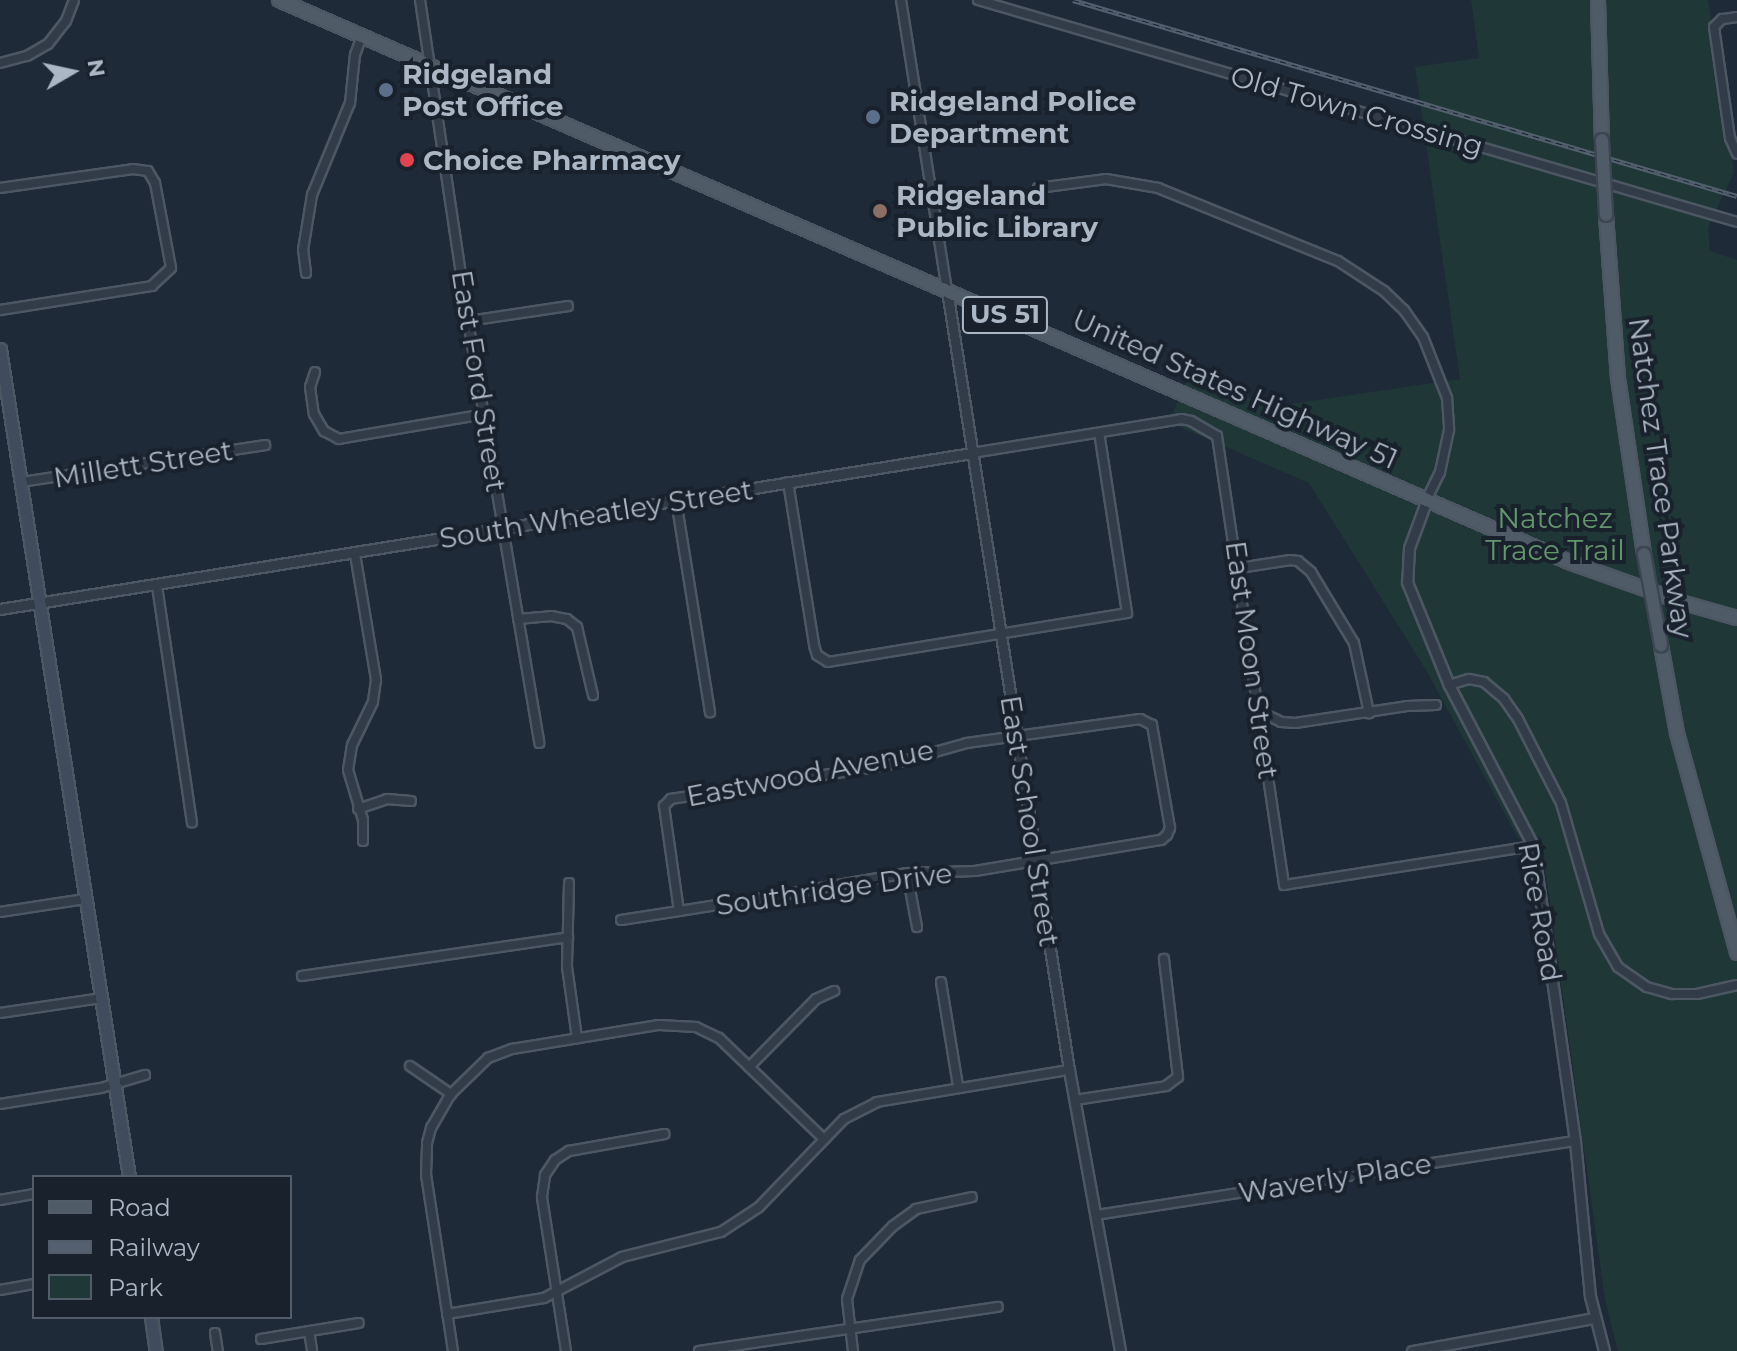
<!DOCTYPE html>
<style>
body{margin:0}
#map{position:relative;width:1737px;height:1351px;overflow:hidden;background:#1e2a37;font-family:Montserrat,sans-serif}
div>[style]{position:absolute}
.green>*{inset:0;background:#203738}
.roads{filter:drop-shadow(2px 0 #4d5763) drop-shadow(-2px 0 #4d5763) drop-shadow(0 2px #4d5763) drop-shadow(0 -2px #4d5763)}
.minor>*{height:8px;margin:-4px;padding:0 4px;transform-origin:4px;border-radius:4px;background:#323c48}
.tertiary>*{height:9px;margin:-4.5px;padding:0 4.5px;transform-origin:4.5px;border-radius:4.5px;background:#323c48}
.secondary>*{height:11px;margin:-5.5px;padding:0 5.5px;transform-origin:5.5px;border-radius:5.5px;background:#404b5b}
.primary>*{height:12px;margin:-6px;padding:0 6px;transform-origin:6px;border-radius:6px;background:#505b68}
.rail>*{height:5px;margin-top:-2.5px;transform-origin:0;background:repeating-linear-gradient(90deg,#18212c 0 6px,#54606f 0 12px);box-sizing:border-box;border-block:2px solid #54606f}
.bridges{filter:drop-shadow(2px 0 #3c4551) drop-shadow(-2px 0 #3c4551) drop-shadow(0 2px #3c4551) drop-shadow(0 -2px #3c4551)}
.primary-bridge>*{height:12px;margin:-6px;padding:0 6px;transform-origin:6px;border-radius:6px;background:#505b68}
.dots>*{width:22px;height:22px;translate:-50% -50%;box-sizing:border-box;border:4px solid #18212c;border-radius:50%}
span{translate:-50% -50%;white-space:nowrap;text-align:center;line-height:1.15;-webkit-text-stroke:8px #18212c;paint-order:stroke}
.shield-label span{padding:2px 6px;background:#18212c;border:2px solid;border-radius:6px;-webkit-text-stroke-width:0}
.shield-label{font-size:26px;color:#acb7c5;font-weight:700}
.poi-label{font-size:28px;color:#acb7c5;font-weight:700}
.left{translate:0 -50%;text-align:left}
.street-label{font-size:28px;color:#acb7c5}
.park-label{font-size:28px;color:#63966c}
.legend{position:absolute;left:32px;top:1175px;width:260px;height:144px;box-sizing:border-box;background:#18212c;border:2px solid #535d69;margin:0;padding:10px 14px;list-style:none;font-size:24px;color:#acb7c5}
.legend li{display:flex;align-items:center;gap:16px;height:40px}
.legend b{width:40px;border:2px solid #535d69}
.north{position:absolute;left:32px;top:32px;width:80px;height:80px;-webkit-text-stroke:6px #18212c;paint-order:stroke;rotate:81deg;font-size:22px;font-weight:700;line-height:32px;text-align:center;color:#acb7c5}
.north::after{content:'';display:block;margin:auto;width:28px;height:36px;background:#acb7c5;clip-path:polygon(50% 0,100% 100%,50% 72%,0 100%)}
</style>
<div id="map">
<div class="green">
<i style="clip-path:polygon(1471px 0,1708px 0,1734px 172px,1708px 228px,1710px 251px,1737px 260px,1737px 1351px,1618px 1351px,1605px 1300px,1541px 837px,1518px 838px,1426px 670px,1309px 483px,1169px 422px,1191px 372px,1270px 407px,1460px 379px,1415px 67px,1479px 58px)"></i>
</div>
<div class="roads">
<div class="minor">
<i style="left:420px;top:0;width:325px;rotate:81.5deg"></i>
<i style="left:468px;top:321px;width:428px;rotate:80.4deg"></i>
<i style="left:901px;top:0;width:294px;rotate:81deg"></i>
<i style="left:978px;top:0;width:791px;rotate:16.3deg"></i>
<i style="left:1737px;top:17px;width:15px;rotate:172deg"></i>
<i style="left:1722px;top:19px;width:11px;rotate:135deg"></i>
<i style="left:1714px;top:27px;width:112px;rotate:81.8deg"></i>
<i style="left:1730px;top:138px;width:17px;rotate:66deg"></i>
<i style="left:0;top:63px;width:28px;rotate:-15deg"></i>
<i style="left:27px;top:56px;width:24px;rotate:-30deg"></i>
<i style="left:48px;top:44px;width:29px;rotate:-52deg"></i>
<i style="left:66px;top:21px;width:22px;rotate:-69deg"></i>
<i style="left:0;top:188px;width:134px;rotate:-8.1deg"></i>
<i style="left:133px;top:169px;width:15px;rotate:8deg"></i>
<i style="left:148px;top:171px;width:14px;rotate:60deg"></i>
<i style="left:155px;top:183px;width:86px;rotate:79.3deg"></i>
<i style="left:171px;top:268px;width:26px;rotate:137deg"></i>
<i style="left:152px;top:286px;width:154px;rotate:171deg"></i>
<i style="left:1038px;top:188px;width:69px;rotate:-7.5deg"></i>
<i style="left:1106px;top:179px;width:53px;rotate:9.8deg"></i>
<i style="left:1158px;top:188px;width:194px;rotate:22.1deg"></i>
<i style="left:1338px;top:261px;width:55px;rotate:33.1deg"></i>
<i style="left:1384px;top:291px;width:28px;rotate:44deg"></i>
<i style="left:1404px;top:310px;width:33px;rotate:55deg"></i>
<i style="left:1423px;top:337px;width:66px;rotate:68.5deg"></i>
<i style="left:1447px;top:398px;width:32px;rotate:86deg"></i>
<i style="left:1449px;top:430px;width:43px;rotate:102.1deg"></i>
<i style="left:1440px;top:472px;width:30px;rotate:116deg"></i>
<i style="left:306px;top:273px;width:23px;rotate:-97deg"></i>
<i style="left:303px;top:250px;width:56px;rotate:-80.7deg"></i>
<i style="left:312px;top:195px;width:100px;rotate:-67.6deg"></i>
<i style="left:350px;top:103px;width:48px;rotate:-84.1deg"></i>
<i style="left:355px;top:55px;width:20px;rotate:-70deg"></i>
<i style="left:468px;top:321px;width:101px;rotate:-8.5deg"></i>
<i style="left:315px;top:372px;width:16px;rotate:108deg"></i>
<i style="left:310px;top:387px;width:27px;rotate:82deg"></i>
<i style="left:314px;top:414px;width:20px;rotate:60deg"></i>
<i style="left:324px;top:431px;width:17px;rotate:28deg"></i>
<i style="left:339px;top:439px;width:148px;rotate:-9.7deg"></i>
<i style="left:972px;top:453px;width:212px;rotate:-9.2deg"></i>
<i style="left:1181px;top:419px;width:10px;rotate:11deg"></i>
<i style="left:1191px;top:421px;width:30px;rotate:30deg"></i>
<i style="left:1217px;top:436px;width:454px;rotate:81.5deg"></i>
<i style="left:1284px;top:885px;width:252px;rotate:-8.9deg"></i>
<i style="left:21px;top:482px;width:247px;rotate:-8.6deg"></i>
<i style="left:788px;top:482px;width:165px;rotate:80.9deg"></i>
<i style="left:814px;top:645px;width:10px;rotate:73deg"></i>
<i style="left:817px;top:655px;width:13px;rotate:32deg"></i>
<i style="left:828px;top:662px;width:303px;rotate:-9.3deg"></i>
<i style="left:1127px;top:613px;width:182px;rotate:-98.8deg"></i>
<i style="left:676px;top:500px;width:215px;rotate:80.9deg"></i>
<i style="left:355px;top:554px;width:128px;rotate:80.5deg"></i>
<i style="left:376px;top:680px;width:22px;rotate:98deg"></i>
<i style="left:373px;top:702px;width:48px;rotate:116deg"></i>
<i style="left:352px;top:745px;width:25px;rotate:99deg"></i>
<i style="left:348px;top:770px;width:52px;rotate:73.3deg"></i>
<i style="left:363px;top:820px;width:21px;rotate:90deg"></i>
<i style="left:1239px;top:568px;width:52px;rotate:-8.9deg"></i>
<i style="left:1290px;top:560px;width:8px;rotate:7deg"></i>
<i style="left:1298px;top:561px;width:17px;rotate:40deg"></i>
<i style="left:1311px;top:572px;width:83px;rotate:58.8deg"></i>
<i style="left:1354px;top:643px;width:72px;rotate:77.9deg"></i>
<i style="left:157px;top:586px;width:239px;rotate:81.6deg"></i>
<i style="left:518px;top:619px;width:33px;rotate:-5deg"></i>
<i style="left:551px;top:616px;width:16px;rotate:11deg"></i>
<i style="left:567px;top:619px;width:13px;rotate:39deg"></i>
<i style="left:577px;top:627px;width:70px;rotate:76.8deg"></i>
<i style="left:1449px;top:685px;width:21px;rotate:-17deg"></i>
<i style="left:1469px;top:679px;width:15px;rotate:11deg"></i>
<i style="left:1484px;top:682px;width:26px;rotate:40deg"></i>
<i style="left:1504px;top:699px;width:24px;rotate:55deg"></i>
<i style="left:1518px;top:719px;width:94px;rotate:62.9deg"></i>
<i style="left:1561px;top:803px;width:136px;rotate:73.8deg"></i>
<i style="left:1599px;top:934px;width:38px;rotate:60deg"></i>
<i style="left:1618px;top:967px;width:35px;rotate:35deg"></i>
<i style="left:1647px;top:987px;width:26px;rotate:16deg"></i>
<i style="left:1672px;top:994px;width:25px"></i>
<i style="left:1697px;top:994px;width:41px;rotate:-12.7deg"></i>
<i style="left:1260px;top:712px;width:23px;rotate:25deg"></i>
<i style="left:1281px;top:722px;width:14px;rotate:4deg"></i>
<i style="left:1295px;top:723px;width:113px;rotate:-8.6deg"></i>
<i style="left:1407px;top:706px;width:29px;rotate:-2deg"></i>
<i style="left:358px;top:809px;width:31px;rotate:-19deg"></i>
<i style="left:387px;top:799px;width:24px;rotate:5deg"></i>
<i style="left:907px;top:873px;width:55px;rotate:79.5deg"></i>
<i style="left:569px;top:883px;width:84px;rotate:91.4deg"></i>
<i style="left:567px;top:967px;width:72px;rotate:82deg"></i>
<i style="left:0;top:912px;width:86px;rotate:-8.7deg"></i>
<i style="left:621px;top:920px;width:59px;rotate:-8.8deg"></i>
<i style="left:679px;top:911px;width:108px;rotate:-9deg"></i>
<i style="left:786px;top:894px;width:123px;rotate:-9.8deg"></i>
<i style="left:907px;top:873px;width:68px;rotate:-1.7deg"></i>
<i style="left:975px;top:871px;width:189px;rotate:-9.5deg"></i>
<i style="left:1161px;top:840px;width:8px;rotate:-40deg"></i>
<i style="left:1167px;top:835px;width:8px;rotate:-67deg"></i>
<i style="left:1170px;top:828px;width:105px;rotate:-99.9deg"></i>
<i style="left:1152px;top:725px;width:13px;rotate:-153deg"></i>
<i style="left:1140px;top:719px;width:175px;rotate:172.1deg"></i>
<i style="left:967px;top:743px;width:82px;rotate:164.4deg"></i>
<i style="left:888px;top:765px;width:220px;rotate:171.1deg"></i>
<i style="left:671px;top:799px;width:10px;rotate:135deg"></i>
<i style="left:664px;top:806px;width:106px;rotate:81.9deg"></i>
<i style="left:302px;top:976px;width:269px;rotate:-8.3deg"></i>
<i style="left:941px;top:982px;width:105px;rotate:80.7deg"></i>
<i style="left:0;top:1013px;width:102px;rotate:-8.4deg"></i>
<i style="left:410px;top:1066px;width:50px;rotate:34.3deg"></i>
<i style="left:749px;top:1067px;width:95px;rotate:-45.4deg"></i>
<i style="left:816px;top:999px;width:20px;rotate:-24deg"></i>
<i style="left:1075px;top:1100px;width:92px;rotate:-8.7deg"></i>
<i style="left:1166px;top:1086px;width:15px;rotate:-37deg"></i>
<i style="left:1178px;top:1077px;width:119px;rotate:-96.8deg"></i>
<i style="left:0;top:1104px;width:102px;rotate:-9deg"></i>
<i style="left:101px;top:1088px;width:46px;rotate:-16.5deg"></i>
<i style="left:0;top:1200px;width:35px;rotate:-10deg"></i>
<i style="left:1096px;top:1215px;width:485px;rotate:-8.8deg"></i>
<i style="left:0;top:1290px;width:35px;rotate:-10deg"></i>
<i style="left:447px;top:1314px;width:98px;rotate:-9.4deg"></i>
<i style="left:544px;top:1298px;width:88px;rotate:-27.7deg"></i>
<i style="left:622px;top:1257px;width:102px;rotate:-14.2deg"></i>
<i style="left:721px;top:1232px;width:45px;rotate:-33.3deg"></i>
<i style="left:759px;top:1207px;width:122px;rotate:-46deg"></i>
<i style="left:844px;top:1119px;width:37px;rotate:-27deg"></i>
<i style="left:877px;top:1102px;width:195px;rotate:-9.5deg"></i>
<i style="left:309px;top:1331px;width:20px;rotate:81deg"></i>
<i style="left:215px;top:1333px;width:18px;rotate:81deg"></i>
<i style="left:261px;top:1339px;width:99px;rotate:-9.3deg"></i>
<i style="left:453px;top:1351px;width:178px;rotate:-98.7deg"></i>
<i style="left:426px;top:1175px;width:32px;rotate:-88deg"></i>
<i style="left:427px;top:1143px;width:16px;rotate:-75deg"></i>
<i style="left:431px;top:1128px;width:39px;rotate:-60deg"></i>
<i style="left:451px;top:1094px;width:52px;rotate:-44.2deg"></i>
<i style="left:488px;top:1058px;width:26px;rotate:-21deg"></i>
<i style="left:512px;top:1049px;width:149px;rotate:-9.3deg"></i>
<i style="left:659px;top:1025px;width:37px;rotate:3deg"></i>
<i style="left:696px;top:1027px;width:25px;rotate:26deg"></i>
<i style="left:719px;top:1038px;width:146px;rotate:43.9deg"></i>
<i style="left:566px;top:1351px;width:156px;rotate:-98.9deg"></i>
<i style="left:542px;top:1197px;width:22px;rotate:-82deg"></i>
<i style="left:545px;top:1175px;width:18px;rotate:-56deg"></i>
<i style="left:555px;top:1160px;width:17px;rotate:-33deg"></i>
<i style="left:569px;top:1151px;width:97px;rotate:-10.1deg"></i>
<i style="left:699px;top:1351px;width:302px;rotate:-8.4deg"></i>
<i style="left:853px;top:1351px;width:52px;rotate:-96.6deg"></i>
<i style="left:847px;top:1299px;width:41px;rotate:-71.6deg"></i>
<i style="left:860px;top:1260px;width:47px;rotate:-45.9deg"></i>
<i style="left:893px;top:1226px;width:29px;rotate:-36deg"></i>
<i style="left:916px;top:1209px;width:57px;rotate:-12.1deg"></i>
</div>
<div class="tertiary">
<i style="left:947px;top:290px;width:789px;rotate:81.11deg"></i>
<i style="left:1069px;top:1070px;width:286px;rotate:79.7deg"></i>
<i style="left:1427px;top:499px;width:52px;rotate:110.2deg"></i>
<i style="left:1409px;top:548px;width:34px;rotate:93deg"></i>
<i style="left:1407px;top:582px;width:111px;rotate:67.8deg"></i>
<i style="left:1449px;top:685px;width:182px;rotate:62.4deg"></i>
<i style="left:1533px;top:846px;width:298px;rotate:81.9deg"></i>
<i style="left:1575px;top:1141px;width:156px;rotate:84.5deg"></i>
<i style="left:1590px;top:1296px;width:57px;rotate:75.7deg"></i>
<i style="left:0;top:609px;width:984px;rotate:-9.12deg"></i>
<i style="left:1412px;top:1351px;width:185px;rotate:-10.3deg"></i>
</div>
<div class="secondary">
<i style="left:0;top:349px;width:838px;rotate:81.14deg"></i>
<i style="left:151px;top:1317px;width:34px;rotate:82deg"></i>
</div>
<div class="primary">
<i style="left:279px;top:0;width:1407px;rotate:23.54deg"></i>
<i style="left:1569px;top:562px;width:122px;rotate:19.6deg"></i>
<i style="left:1684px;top:603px;width:55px;rotate:15.8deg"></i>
<i style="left:1598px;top:0;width:140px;rotate:88.4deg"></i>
<i style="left:1606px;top:215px;width:163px;rotate:85.8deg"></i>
<i style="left:1618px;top:378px;width:178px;rotate:81.6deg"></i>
<i style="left:1661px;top:645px;width:89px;rotate:79.7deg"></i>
<i style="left:1677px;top:733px;width:228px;rotate:74.7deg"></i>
</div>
</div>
<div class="rail">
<i style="left:1073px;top:0;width:692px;rotate:16.45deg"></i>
</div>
<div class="bridges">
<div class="primary-bridge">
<i style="left:1602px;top:140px;width:75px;rotate:86.9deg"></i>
<i style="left:1644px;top:554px;width:93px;rotate:79.4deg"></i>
</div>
</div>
<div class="dots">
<i style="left:386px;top:90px;background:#5c6f8a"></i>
<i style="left:873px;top:117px;background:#5c6f8a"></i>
<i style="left:407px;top:160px;background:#e0444e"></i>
<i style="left:880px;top:211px;background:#8d6e63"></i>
</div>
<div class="shield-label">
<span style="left:1005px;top:315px">US 51</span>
</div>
<div class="poi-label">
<span class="left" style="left:402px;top:90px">Ridgeland<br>Post Office</span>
<span class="left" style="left:889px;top:117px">Ridgeland Police<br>Department</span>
<span class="left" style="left:423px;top:160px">Choice Pharmacy</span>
<span class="left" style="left:896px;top:211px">Ridgeland<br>Public Library</span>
</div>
<div class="street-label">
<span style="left:1357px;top:111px;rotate:16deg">Old Town Crossing</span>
<span style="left:479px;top:381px;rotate:81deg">East Ford Street</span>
<span style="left:1235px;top:389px;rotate:24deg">United States Highway 51</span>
<span style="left:143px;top:464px;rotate:-9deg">Millett Street</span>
<span style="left:1661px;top:478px;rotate:82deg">Natchez Trace Parkway</span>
<span style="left:596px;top:514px;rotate:-9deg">South Wheatley Street</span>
<span style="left:1252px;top:660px;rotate:82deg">East Moon Street</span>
<span style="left:810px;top:773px;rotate:-11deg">Eastwood Avenue</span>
<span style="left:1030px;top:821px;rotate:81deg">East School Street</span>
<span style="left:834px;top:889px;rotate:-8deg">Southridge Drive</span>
<span style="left:1540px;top:912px;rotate:80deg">Rice Road</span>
<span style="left:1335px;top:1178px;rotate:-9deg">Waverly Place</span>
</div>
<div class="park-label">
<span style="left:1555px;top:534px">Natchez<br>Trace Trail</span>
</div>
<ul class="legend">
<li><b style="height:10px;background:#505b68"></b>Road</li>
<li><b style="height:10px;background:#54606f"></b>Railway</li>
<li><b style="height:22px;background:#203738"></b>Park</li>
</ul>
<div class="north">N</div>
</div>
